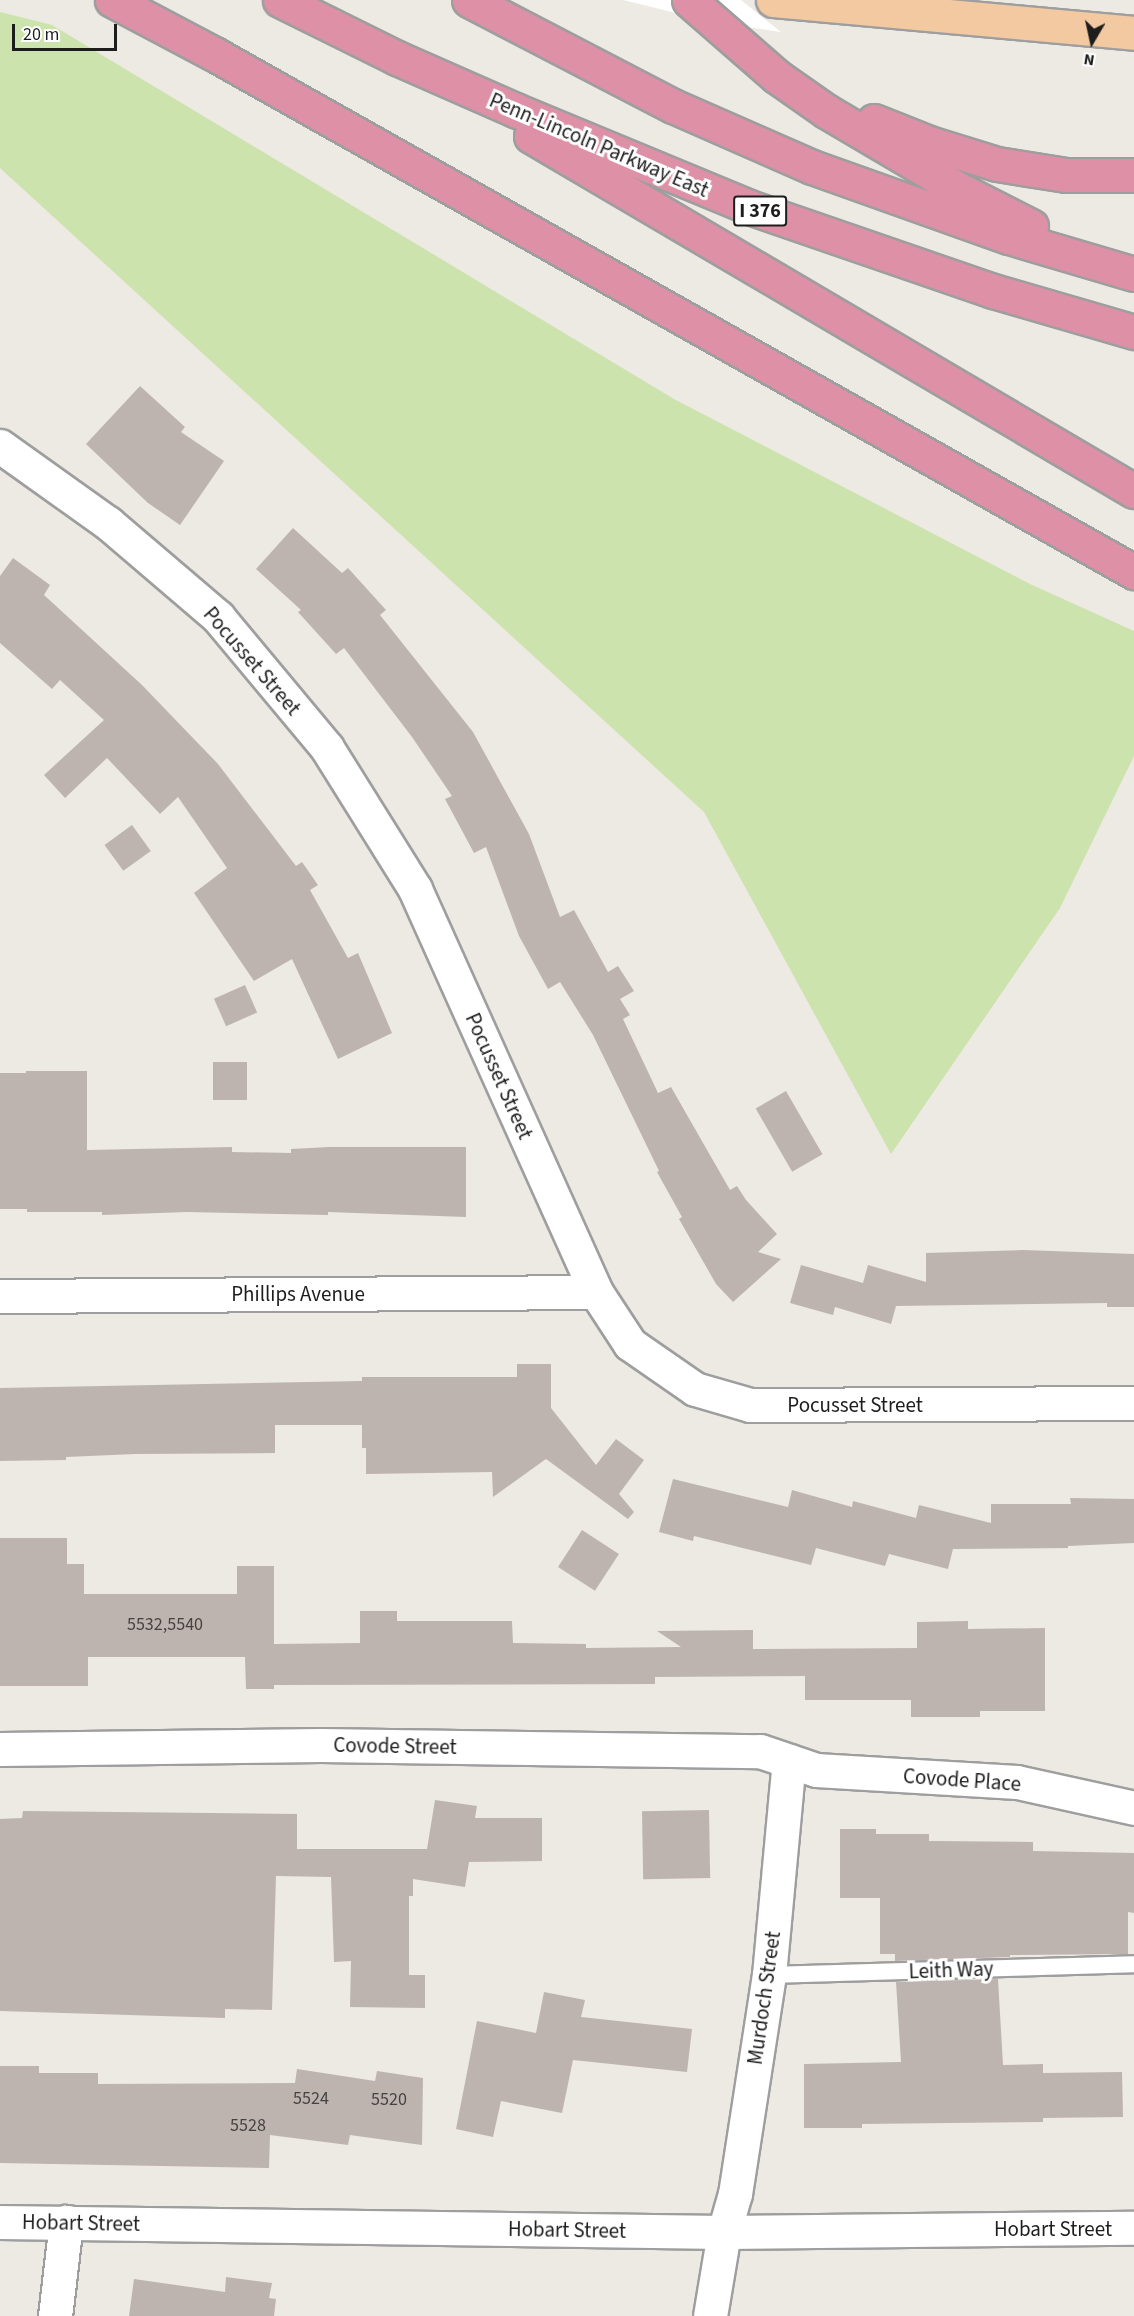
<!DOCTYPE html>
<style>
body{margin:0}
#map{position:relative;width:1134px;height:2316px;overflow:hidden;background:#ede9e3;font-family:"Source Sans 3",sans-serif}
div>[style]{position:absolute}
.grass>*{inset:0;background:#cce3ad}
.pier>*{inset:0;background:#fff}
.building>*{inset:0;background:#bdb4b0;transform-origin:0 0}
.roads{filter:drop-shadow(2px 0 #9e9e9e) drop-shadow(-2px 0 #9e9e9e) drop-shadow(0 2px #9e9e9e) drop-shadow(0 -2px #9e9e9e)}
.service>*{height:16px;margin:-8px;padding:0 8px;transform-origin:8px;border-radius:8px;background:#fff}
.minor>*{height:33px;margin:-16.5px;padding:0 16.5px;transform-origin:16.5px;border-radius:16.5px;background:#fff}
.tertiary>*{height:33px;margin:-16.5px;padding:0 16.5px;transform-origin:16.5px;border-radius:16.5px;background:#fff}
.primary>*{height:33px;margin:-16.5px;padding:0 16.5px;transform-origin:16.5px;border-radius:16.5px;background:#f3c9a2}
.motorway>*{height:33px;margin:-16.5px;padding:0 16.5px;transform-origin:16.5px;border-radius:16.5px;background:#de91a6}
span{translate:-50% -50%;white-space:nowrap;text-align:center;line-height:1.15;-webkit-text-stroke:6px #fff;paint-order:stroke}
.number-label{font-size:18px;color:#454342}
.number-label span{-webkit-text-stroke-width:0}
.shield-label span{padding:2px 4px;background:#fff;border:2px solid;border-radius:4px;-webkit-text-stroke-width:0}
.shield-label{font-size:20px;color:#1d1d1d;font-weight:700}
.street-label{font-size:21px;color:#1d1d1d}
.north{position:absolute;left:1062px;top:12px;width:60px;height:60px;-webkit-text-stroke:4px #fff;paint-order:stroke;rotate:189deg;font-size:16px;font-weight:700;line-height:24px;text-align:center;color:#1d1d1d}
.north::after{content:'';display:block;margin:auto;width:21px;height:27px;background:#1d1d1d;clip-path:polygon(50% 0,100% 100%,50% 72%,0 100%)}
.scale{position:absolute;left:12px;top:24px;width:105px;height:27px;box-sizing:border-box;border:3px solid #1d1d1d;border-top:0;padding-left:8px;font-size:18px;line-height:21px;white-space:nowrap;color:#1d1d1d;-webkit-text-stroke:4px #fff;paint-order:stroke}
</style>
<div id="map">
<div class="grass">
<i style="clip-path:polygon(0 12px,52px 25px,674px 399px,1030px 584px,1134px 631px,1134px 756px,1060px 908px,891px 1154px,704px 812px,0 168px)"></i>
</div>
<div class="pier">
<i style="clip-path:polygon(623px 0,741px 0,781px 32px,712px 22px)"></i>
</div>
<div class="building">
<i style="clip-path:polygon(140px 386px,185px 427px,181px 432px,224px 461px,180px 525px,148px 503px,86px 444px)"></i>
<i style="clip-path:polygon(293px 528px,342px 573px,348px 568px,386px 610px,380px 615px,473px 732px,529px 834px,560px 917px,574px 910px,608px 972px,618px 966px,634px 991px,620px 999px,630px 1015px,623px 1019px,658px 1093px,671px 1087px,730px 1190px,737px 1186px,746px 1200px,777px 1234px,758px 1252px,781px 1259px,733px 1302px,716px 1284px,679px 1219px,682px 1217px,657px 1172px,659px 1171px,593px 1035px,560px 982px,548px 989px,519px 936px,486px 847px,474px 853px,445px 799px,452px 796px,412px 737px,344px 648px,336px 654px,298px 612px,301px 610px,256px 569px)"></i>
<i style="clip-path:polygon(13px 558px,50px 585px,44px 595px,142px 685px,218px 764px,296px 866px,302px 862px,318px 885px,310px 890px,348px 958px,358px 953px,392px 1033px,338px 1059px,292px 959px,254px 981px,194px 893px,227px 868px,178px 797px,160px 814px,107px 758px,65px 798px,44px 775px,104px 720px,60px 680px,52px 689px,0 643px,0 576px)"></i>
<i style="left:132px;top:825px;width:32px;height:34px;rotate:54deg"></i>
<i style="left:245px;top:985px;width:30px;height:34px;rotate:66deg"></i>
<i style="left:213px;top:1062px;width:34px;height:38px"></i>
<i style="clip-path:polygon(26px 1071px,87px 1071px,87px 1150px,232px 1147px,232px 1152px,291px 1153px,291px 1149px,329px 1147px,466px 1147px,466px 1217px,328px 1212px,328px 1215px,187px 1212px,102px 1215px,102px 1212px,27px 1212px,27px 1209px,0 1209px,0 1073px,26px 1073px)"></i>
<i style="left:786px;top:1091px;width:73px;height:35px;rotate:60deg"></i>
<i style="clip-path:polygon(1023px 1250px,1134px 1254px,1134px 1307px,1107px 1307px,1107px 1303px,896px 1306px,891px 1324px,835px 1307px,833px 1315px,790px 1303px,801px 1265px,863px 1283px,868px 1265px,926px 1282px,926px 1253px)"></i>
<i style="clip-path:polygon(517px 1364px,551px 1364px,551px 1408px,596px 1465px,616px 1439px,644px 1460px,619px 1494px,634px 1512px,628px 1519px,546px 1459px,493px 1497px,492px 1472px,366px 1474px,366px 1448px,362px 1448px,362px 1425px,275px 1425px,275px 1453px,135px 1454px,66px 1457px,66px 1460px,0 1461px,0 1388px,362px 1381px,362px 1377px,517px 1377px)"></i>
<i style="clip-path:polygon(673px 1479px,788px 1507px,792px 1490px,852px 1507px,853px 1501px,916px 1518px,919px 1505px,991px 1523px,991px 1504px,1071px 1504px,1070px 1498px,1134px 1499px,1134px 1543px,1068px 1546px,1068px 1548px,953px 1549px,948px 1569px,889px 1554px,885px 1566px,816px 1548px,811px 1565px,694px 1536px,693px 1541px,659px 1532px)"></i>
<i style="left:582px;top:1530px;width:44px;height:44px;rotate:33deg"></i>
<i style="clip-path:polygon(0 1538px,67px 1538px,67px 1564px,84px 1564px,84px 1594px,237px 1594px,237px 1566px,274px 1566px,274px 1644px,360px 1643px,360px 1611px,397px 1611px,397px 1621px,512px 1621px,513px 1643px,586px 1644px,586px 1648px,681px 1647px,657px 1631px,753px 1630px,753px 1649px,917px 1648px,917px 1622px,968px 1621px,968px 1629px,1045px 1628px,1045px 1711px,980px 1711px,980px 1717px,911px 1717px,911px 1700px,805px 1700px,805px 1676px,655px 1677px,655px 1684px,274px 1685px,274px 1689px,246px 1689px,245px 1657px,88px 1657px,88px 1686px,0 1686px)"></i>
<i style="clip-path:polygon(435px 1800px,477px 1806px,475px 1818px,542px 1818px,542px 1861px,469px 1862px,465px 1887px,413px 1879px,413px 1896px,409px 1896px,409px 1975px,425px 1975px,425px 2008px,350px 2007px,351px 1961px,334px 1962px,331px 1877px,276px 1876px,272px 2010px,225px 2009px,225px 2018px,0 2011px,0 1819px,22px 1818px,23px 1811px,297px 1814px,297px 1849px,427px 1849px)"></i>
<i style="left:709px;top:1810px;width:68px;height:67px;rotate:89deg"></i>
<i style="clip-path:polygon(840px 1829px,876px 1829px,876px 1834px,929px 1834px,929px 1841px,1033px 1842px,1033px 1851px,1134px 1853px,1134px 1913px,1128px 1912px,1128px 1954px,1010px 1955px,1010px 1957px,895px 1961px,895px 1954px,880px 1954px,880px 1898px,840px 1898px)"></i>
<i style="clip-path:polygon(998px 1979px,1003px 2065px,1043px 2064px,1043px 2073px,1122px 2072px,1123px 2117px,1043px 2118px,1043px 2122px,862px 2124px,862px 2128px,804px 2128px,804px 2064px,901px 2062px,896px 1982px)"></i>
<i style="clip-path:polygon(544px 1992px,585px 2000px,581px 2017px,692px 2029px,687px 2072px,573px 2060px,562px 2113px,501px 2101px,493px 2137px,456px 2129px,477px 2021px,536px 2033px)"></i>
<i style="clip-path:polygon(0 2066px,39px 2066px,39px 2073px,98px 2073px,98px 2084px,295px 2083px,297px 2069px,375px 2081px,377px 2071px,423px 2078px,422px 2145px,350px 2135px,348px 2145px,270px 2135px,269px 2168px,0 2163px)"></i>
<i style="clip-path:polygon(226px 2277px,272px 2283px,269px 2298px,276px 2299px,274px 2316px,129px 2316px,134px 2279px,225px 2292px)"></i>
</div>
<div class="roads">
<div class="service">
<i style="left:769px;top:1975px;width:365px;rotate:-1.7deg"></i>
</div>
<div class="minor">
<i style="left:0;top:446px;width:133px;rotate:35.5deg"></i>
<i style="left:108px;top:523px;width:145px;rotate:40.5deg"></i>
<i style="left:218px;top:617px;width:170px;rotate:50.2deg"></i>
<i style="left:327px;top:748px;width:166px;rotate:58deg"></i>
<i style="left:415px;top:889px;width:442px;rotate:65.8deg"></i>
<i style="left:596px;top:1292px;width:62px;rotate:56.8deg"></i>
<i style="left:630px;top:1344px;width:79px;rotate:34.7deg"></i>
<i style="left:695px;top:1389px;width:57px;rotate:16.2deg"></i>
<i style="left:750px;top:1405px;width:384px;rotate:-0.3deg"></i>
<i style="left:0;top:1296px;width:596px;rotate:-0.38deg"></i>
<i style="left:0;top:1749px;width:321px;rotate:-0.7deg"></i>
<i style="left:321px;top:1745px;width:439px;rotate:0.8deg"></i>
<i style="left:760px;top:1751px;width:59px;rotate:18.7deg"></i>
<i style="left:816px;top:1770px;width:201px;rotate:3.4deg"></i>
<i style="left:1017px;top:1782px;width:120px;rotate:12.5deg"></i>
<i style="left:55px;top:2316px;width:95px;rotate:-83.3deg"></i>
<i style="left:710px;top:2316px;width:85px;rotate:-80.5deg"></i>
<i style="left:724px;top:2232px;width:40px;rotate:-74deg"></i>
<i style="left:735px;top:2194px;width:222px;rotate:-81.2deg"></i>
<i style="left:769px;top:1975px;width:215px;rotate:-84.7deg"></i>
</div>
<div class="tertiary">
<i style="left:0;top:2222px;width:724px;rotate:0.79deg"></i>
<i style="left:724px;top:2232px;width:410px;rotate:-0.6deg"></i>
</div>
<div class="primary">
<i style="left:773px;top:0;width:363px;rotate:5.2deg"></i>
</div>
<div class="motorway">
<i style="left:112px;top:0;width:118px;rotate:27.9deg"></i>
<i style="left:216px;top:55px;width:1054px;rotate:29.39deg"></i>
<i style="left:280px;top:0;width:131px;rotate:26.4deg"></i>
<i style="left:397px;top:58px;width:129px;rotate:23.8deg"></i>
<i style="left:515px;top:110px;width:253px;rotate:22.5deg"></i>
<i style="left:749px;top:207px;width:258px;rotate:19deg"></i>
<i style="left:993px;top:291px;width:147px;rotate:16.2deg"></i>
<i style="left:469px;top:0;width:230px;rotate:27.5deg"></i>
<i style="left:673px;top:106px;width:152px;rotate:23.7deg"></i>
<i style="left:812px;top:167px;width:209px;rotate:19.6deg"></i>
<i style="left:1009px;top:237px;width:130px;rotate:16.5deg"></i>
<i style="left:689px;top:0;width:116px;rotate:41.1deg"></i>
<i style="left:776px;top:76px;width:61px;rotate:35deg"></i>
<i style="left:826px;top:111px;width:153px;rotate:30.6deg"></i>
<i style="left:958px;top:189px;width:82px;rotate:26.9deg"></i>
<i style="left:874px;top:121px;width:59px;rotate:21.8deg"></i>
<i style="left:929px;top:143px;width:71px;rotate:17.2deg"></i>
<i style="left:997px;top:164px;width:70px;rotate:9.1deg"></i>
<i style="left:1066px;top:175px;width:68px"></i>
<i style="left:531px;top:136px;width:700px;rotate:30.49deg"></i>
</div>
</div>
<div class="number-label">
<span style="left:165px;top:1625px">5532,5540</span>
<span style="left:311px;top:2099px">5524</span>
<span style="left:389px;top:2100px">5520</span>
<span style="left:248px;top:2126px">5528</span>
</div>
<div class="shield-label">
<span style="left:760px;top:211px">I 376</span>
</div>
<div class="street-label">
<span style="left:599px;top:145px;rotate:23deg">Penn-Lincoln Parkway East</span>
<span style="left:252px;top:661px;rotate:49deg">Pocusset Street</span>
<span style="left:499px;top:1076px;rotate:66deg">Pocusset Street</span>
<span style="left:298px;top:1294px">Phillips Avenue</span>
<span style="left:855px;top:1405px">Pocusset Street</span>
<span style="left:395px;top:1746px;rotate:1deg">Covode Street</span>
<span style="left:962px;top:1780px;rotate:4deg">Covode Place</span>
<span style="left:951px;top:1970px;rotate:-2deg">Leith Way</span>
<span style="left:764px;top:1998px;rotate:-82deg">Murdoch Street</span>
<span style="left:81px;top:2223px;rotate:1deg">Hobart Street</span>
<span style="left:1053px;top:2229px">Hobart Street</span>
<span style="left:567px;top:2230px;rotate:1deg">Hobart Street</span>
</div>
<div class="north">N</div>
<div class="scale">20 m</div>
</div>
